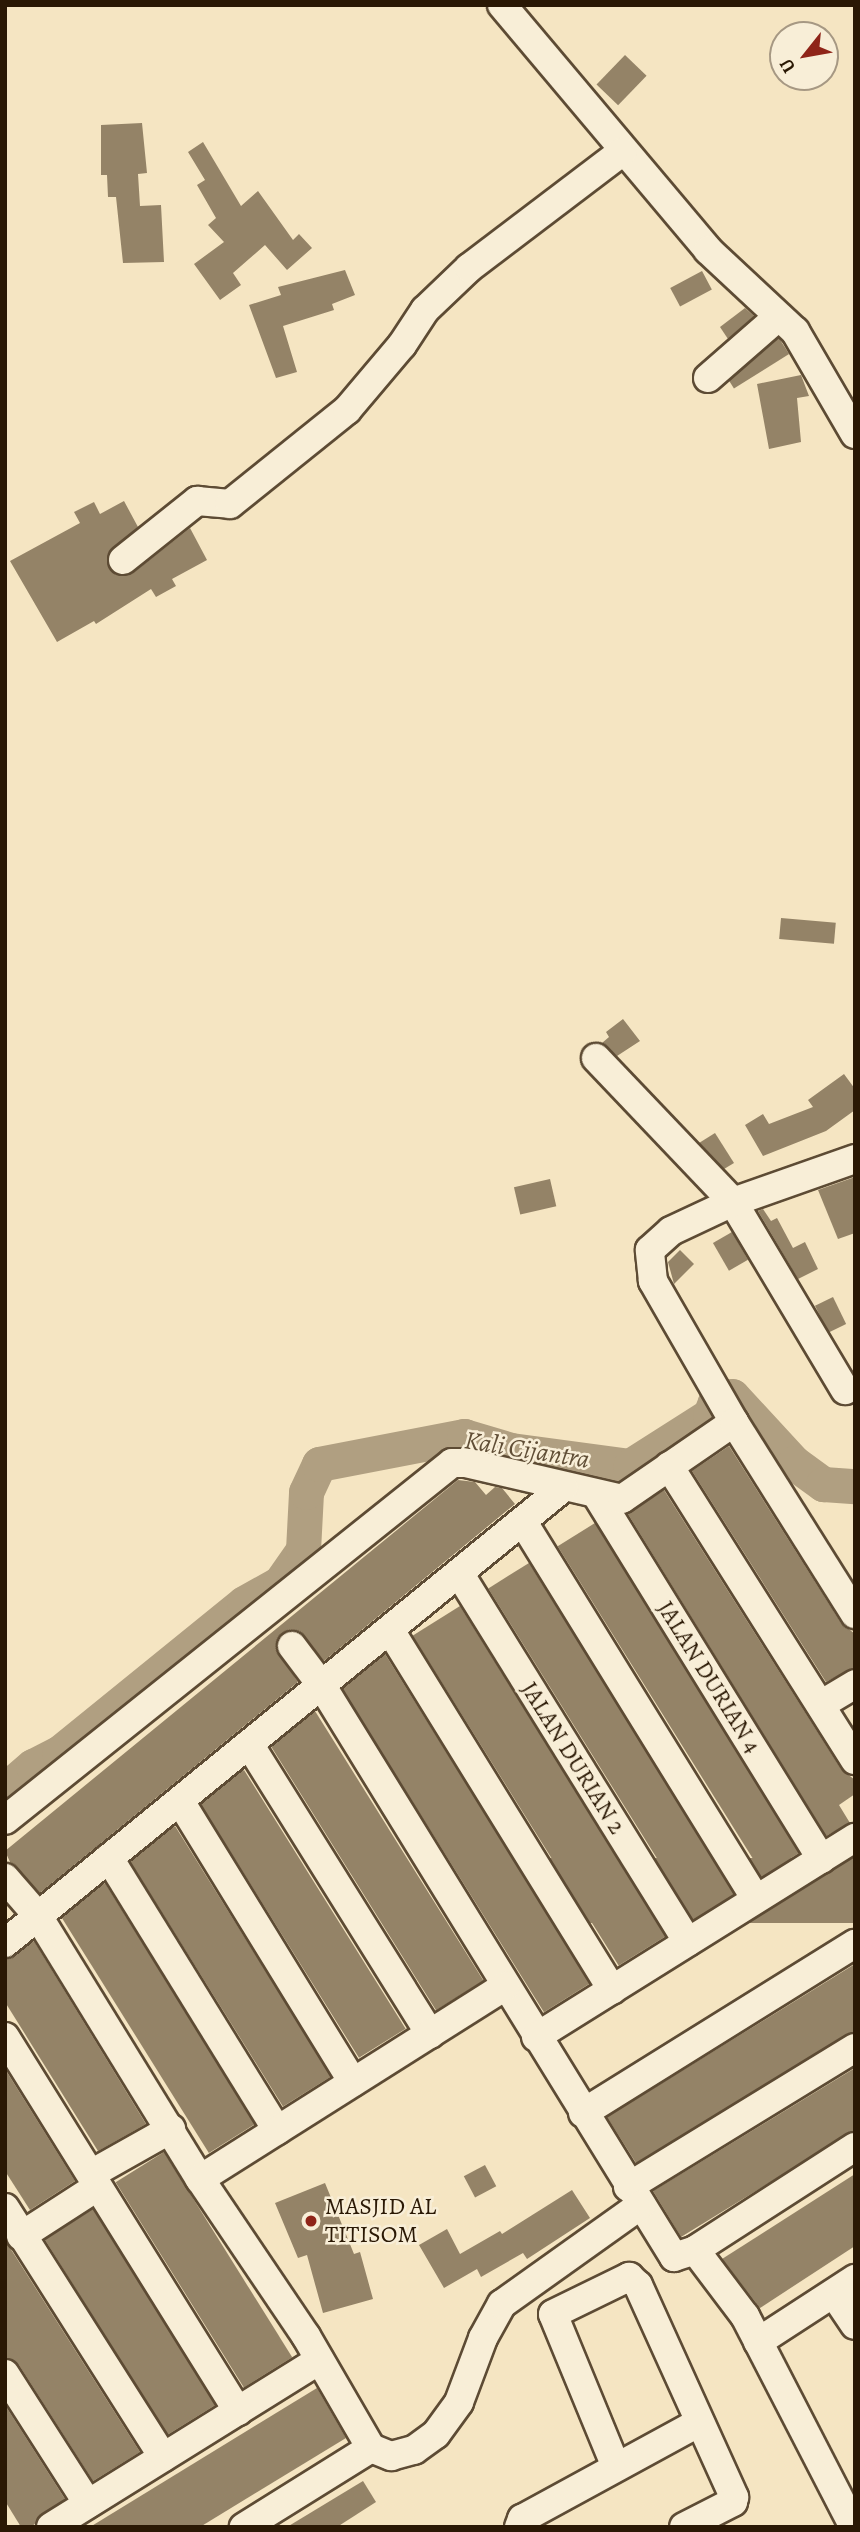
<!DOCTYPE html>
<style>
body{margin:0}
#map{position:relative;width:860px;height:2532px;overflow:hidden;background:#f5e5c2;font-family:Alegreya,serif}
div>[style]{position:absolute}
.river>*{height:35px;margin:-17.5px;padding:0 17.5px;transform-origin:17.5px;border-radius:17.5px;background:#b09f81}
.building>*{inset:0;background:#948367;transform-origin:0 0}
.roads{filter:drop-shadow(2px 0 #5d4b34) drop-shadow(-2px 0 #5d4b34) drop-shadow(0 2px #5d4b34) drop-shadow(0 -2px #5d4b34)}
.minor>*{height:28px;margin:-14px;padding:0 14px;transform-origin:14px;border-radius:14px;background:#f8eed7}
.dots>*{width:19px;height:19px;translate:-50% -50%;box-sizing:border-box;border:4px solid #f8eed7;border-radius:50%}
span{translate:-50% -50%;white-space:nowrap;text-align:center;line-height:1.15;-webkit-text-stroke:5px #f8eed7;paint-order:stroke}
.street-label{font-size:24px;color:#2a1804}
.poi-label{font-size:24px;color:#2a1804}
.left{translate:0 -50%;text-align:left}
.water-label{font-size:26px;color:#604e36;font-style:italic}
.frame{position:absolute;inset:0;border:7px solid #2a1804;pointer-events:none}
.north{position:absolute;left:769px;top:21px;width:70px;height:70px;box-sizing:border-box;background:#f8eed7;border:2px solid #a69883;border-radius:50%;rotate:239deg;font-size:19px;font-weight:700;line-height:28px;text-align:center;color:#2a1804}
.north::after{content:'';display:block;margin:auto;width:24px;height:32px;background:#8f2418;clip-path:polygon(50% 0,100% 100%,50% 72%,0 100%)}
</style>
<div id="map">
<div class="river">
<i style="left:5px;top:1790px;width:37px;rotate:-41deg"></i>
<i style="left:33px;top:1766px;width:29px;rotate:-27deg"></i>
<i style="left:59px;top:1753px;width:238px;rotate:-39deg"></i>
<i style="left:244px;top:1603px;width:41px;rotate:-29.1deg"></i>
<i style="left:280px;top:1583px;width:40px;rotate:-55.1deg"></i>
<i style="left:303px;top:1550px;width:58px;rotate:-87deg"></i>
<i style="left:306px;top:1492px;width:31px;rotate:-65deg"></i>
<i style="left:319px;top:1464px;width:148px;rotate:-10.9deg"></i>
<i style="left:464px;top:1436px;width:49px;rotate:16.6deg"></i>
<i style="left:511px;top:1450px;width:120px;rotate:7.7deg"></i>
<i style="left:630px;top:1466px;width:95px;rotate:-32.5deg"></i>
<i style="left:710px;top:1415px;width:14px;rotate:-69deg"></i>
<i style="left:715px;top:1402px;width:18px;rotate:-19deg"></i>
<i style="left:732px;top:1396px;width:91px;rotate:47.2deg"></i>
<i style="left:794px;top:1463px;width:36px;rotate:36deg"></i>
<i style="left:823px;top:1484px;width:32px;rotate:4deg"></i>
</div>
<div class="building">
<i style="left:625px;top:55px;width:30px;height:41px;rotate:44deg"></i>
<i style="clip-path:polygon(142px 123px,147px 173px,138px 174px,140px 206px,161px 205px,164px 262px,123px 263px,116px 197px,108px 197px,107px 175px,101px 175px,101px 125px)"></i>
<i style="clip-path:polygon(203px 142px,241px 206px,258px 191px,293px 240px,299px 234px,312px 248px,287px 270px,265px 245px,233px 273px,241px 285px,220px 300px,194px 264px,224px 242px,208px 225px,216px 218px,197px 185px,205px 180px,188px 152px)"></i>
<i style="clip-path:polygon(345px 270px,355px 295px,332px 304px,334px 310px,283px 326px,297px 372px,276px 378px,249px 305px,281px 295px,278px 287px)"></i>
<i style="left:702px;top:271px;width:21px;height:36px;rotate:62deg"></i>
<i style="clip-path:polygon(745px 308px,754px 316px,728px 339px,720px 327px)"></i>
<i style="left:779px;top:338px;width:19px;height:65px;rotate:58deg"></i>
<i style="clip-path:polygon(801px 375px,809px 396px,797px 398px,801px 442px,769px 449px,757px 384px)"></i>
<i style="clip-path:polygon(124px 501px,138px 527px,108px 553px,107px 563px,116px 575px,133px 573px,190px 528px,207px 560px,172px 579px,176px 586px,156px 597px,151px 589px,96px 624px,94px 621px,57px 642px,10px 561px,80px 523px,74px 512px,94px 502px,100px 514px)"></i>
<i style="left:781px;top:918px;width:55px;height:21px;rotate:5deg"></i>
<i style="clip-path:polygon(623px 1019px,640px 1041px,617px 1056px,602px 1043px,609px 1037px,606px 1032px)"></i>
<i style="clip-path:polygon(844px 1074px,855px 1089px,855px 1110px,826px 1131px,763px 1156px,745px 1125px,763px 1114px,769px 1124px,813px 1107px,808px 1100px)"></i>
<i style="clip-path:polygon(715px 1133px,734px 1163px,724px 1169px,699px 1143px)"></i>
<i style="clip-path:polygon(855px 1177px,855px 1233px,838px 1239px,818px 1190px)"></i>
<i style="left:550px;top:1179px;width:28px;height:37px;rotate:77deg"></i>
<i style="clip-path:polygon(763px 1209px,771px 1221px,777px 1218px,793px 1248px,805px 1242px,818px 1269px,798px 1279px,758px 1211px)"></i>
<i style="left:732px;top:1232px;width:32px;height:22px;rotate:60deg"></i>
<i style="clip-path:polygon(680px 1250px,694px 1264px,674px 1284px,668px 1262px)"></i>
<i style="left:833px;top:1297px;width:30px;height:20px;rotate:64deg"></i>
<i style="clip-path:polygon(729px 1446px,841px 1623px,855px 1634px,855px 1667px,826px 1682px,692px 1471px)"></i>
<i style="clip-path:polygon(458px 1480px,475px 1482px,486px 1495px,495px 1487px,502px 1488px,515px 1504px,324px 1661px,299px 1631px,282px 1633px,276px 1649px,298px 1682px,40px 1893px,10px 1862px,5px 1851px)"></i>
<i style="clip-path:polygon(664px 1490px,841px 1769px,855px 1780px,855px 1794px,839px 1805px,850px 1823px,826px 1836px,628px 1514px)"></i>
<i style="left:595px;top:1523px;width:388px;height:44px;rotate:58deg"></i>
<i style="left:529px;top:1563px;width:389px;height:48px;rotate:58deg"></i>
<i style="left:460px;top:1606px;width:389px;height:56px;rotate:58deg"></i>
<i style="left:385px;top:1654px;width:388px;height:55px;rotate:58deg"></i>
<i style="left:315px;top:1711px;width:318px;height:56px;rotate:58deg"></i>
<i style="left:244px;top:1770px;width:305px;height:55px;rotate:58deg"></i>
<i style="left:175px;top:1826px;width:295px;height:57px;rotate:58deg"></i>
<i style="left:855px;top:1858px;width:65px;height:345px;rotate:90deg"></i>
<i style="left:105px;top:1883px;width:284px;height:55px;rotate:58deg"></i>
<i style="clip-path:polygon(34px 1941px,146px 2124px,98px 2151px,5px 2002px,5px 1959px)"></i>
<i style="clip-path:polygon(855px 1964px,855px 2031px,636px 2163px,607px 2117px)"></i>
<i style="clip-path:polygon(855px 2068px,855px 2130px,681px 2237px,653px 2191px)"></i>
<i style="clip-path:polygon(5px 2069px,75px 2181px,30px 2210px,5px 2171px)"></i>
<i style="left:164px;top:2152px;width:242px;height:57px;rotate:58deg"></i>
<i style="left:485px;top:2165px;width:24px;height:24px;rotate:62deg"></i>
<i style="clip-path:polygon(855px 2174px,855px 2246px,760px 2308px,722px 2259px)"></i>
<i style="clip-path:polygon(325px 2183px,354px 2254px,360px 2252px,373px 2299px,323px 2313px,307px 2255px,298px 2258px,275px 2203px)"></i>
<i style="clip-path:polygon(572px 2190px,590px 2218px,527px 2259px,523px 2253px,481px 2277px,477px 2269px,444px 2288px,419px 2245px,447px 2229px,460px 2254px,500px 2231px,502px 2234px)"></i>
<i style="left:93px;top:2209px;width:231px;height:57px;rotate:58deg"></i>
<i style="clip-path:polygon(5px 2240px,140px 2452px,93px 2481px,19px 2365px,5px 2358px)"></i>
<i style="clip-path:polygon(317px 2388px,346px 2438px,200px 2527px,90px 2527px)"></i>
<i style="clip-path:polygon(5px 2405px,65px 2499px,31px 2527px,21px 2527px,5px 2501px)"></i>
<i style="clip-path:polygon(363px 2481px,376px 2502px,337px 2527px,287px 2527px)"></i>
</div>
<div class="roads">
<div class="minor">
<i style="left:502px;top:5px;width:320px;rotate:49.9deg"></i>
<i style="left:708px;top:250px;width:119px;rotate:43deg"></i>
<i style="left:795px;top:331px;width:119px;rotate:59.8deg"></i>
<i style="left:708px;top:378px;width:93px;rotate:-41.1deg"></i>
<i style="left:123px;top:560px;width:95px;rotate:-38.6deg"></i>
<i style="left:197px;top:501px;width:33px;rotate:5deg"></i>
<i style="left:230px;top:504px;width:150px;rotate:-38.8deg"></i>
<i style="left:347px;top:410px;width:85px;rotate:-49.8deg"></i>
<i style="left:402px;top:345px;width:42px;rotate:-56.7deg"></i>
<i style="left:425px;top:310px;width:61px;rotate:-43.7deg"></i>
<i style="left:469px;top:268px;width:192px;rotate:-37.2deg"></i>
<i style="left:596px;top:1058px;width:199px;rotate:46.4deg"></i>
<i style="left:733px;top:1202px;width:219px;rotate:59.2deg"></i>
<i style="left:734px;top:1422px;width:163px;rotate:-119.9deg"></i>
<i style="left:653px;top:1281px;width:31px;rotate:-96deg"></i>
<i style="left:650px;top:1250px;width:28px;rotate:-42deg"></i>
<i style="left:671px;top:1231px;width:68px;rotate:-25.1deg"></i>
<i style="left:733px;top:1202px;width:129px;rotate:-19.4deg"></i>
<i style="left:669px;top:1466px;width:348px;rotate:57.7deg"></i>
<i style="left:596px;top:1494px;width:429px;rotate:58.3deg"></i>
<i style="left:523px;top:1522px;width:443px;rotate:58.3deg"></i>
<i style="left:459px;top:1573px;width:434px;rotate:58.2deg"></i>
<i style="left:390px;top:1630px;width:423px;rotate:58.3deg"></i>
<i style="left:292px;top:1646px;width:50px;rotate:53.1deg"></i>
<i style="left:322px;top:1686px;width:671px;rotate:58.35deg"></i>
<i style="left:674px;top:2257px;width:22px;rotate:-18deg"></i>
<i style="left:695px;top:2250px;width:190px;rotate:-32.8deg"></i>
<i style="left:822px;top:1704px;width:39px;rotate:-31deg"></i>
<i style="left:249px;top:1744px;width:342px;rotate:58deg"></i>
<i style="left:180px;top:1801px;width:330px;rotate:58.4deg"></i>
<i style="left:5px;top:1820px;width:572px;rotate:-38.61deg"></i>
<i style="left:452px;top:1463px;width:14px"></i>
<i style="left:466px;top:1463px;width:160px;rotate:13deg"></i>
<i style="left:622px;top:1499px;width:136px;rotate:-34.5deg"></i>
<i style="left:734px;top:1422px;width:227px;rotate:57.8deg"></i>
<i style="left:109px;top:1858px;width:320px;rotate:58.3deg"></i>
<i style="left:5px;top:1878px;width:50px;rotate:49deg"></i>
<i style="left:38px;top:1916px;width:309px;rotate:58.4deg"></i>
<i style="left:200px;top:2179px;width:189px;rotate:56deg"></i>
<i style="left:306px;top:2336px;width:129px;rotate:59.9deg"></i>
<i style="left:371px;top:2448px;width:150px;rotate:148.1deg"></i>
<i style="left:5px;top:1943px;width:721px;rotate:-39.21deg"></i>
<i style="left:5px;top:2037px;width:441px;rotate:58.1deg"></i>
<i style="left:536px;top:2037px;width:376px;rotate:-32deg"></i>
<i style="left:583px;top:2113px;width:320px;rotate:-31.9deg"></i>
<i style="left:91px;top:2174px;width:92px;rotate:-29.4deg"></i>
<i style="left:200px;top:2179px;width:361px;rotate:-32.3deg"></i>
<i style="left:628px;top:2187px;width:266px;rotate:-31.5deg"></i>
<i style="left:5px;top:2208px;width:295px;rotate:57.6deg"></i>
<i style="left:21px;top:2236px;width:77px;rotate:-32.9deg"></i>
<i style="left:695px;top:2250px;width:83px;rotate:52.9deg"></i>
<i style="left:745px;top:2316px;width:237px;rotate:62.7deg"></i>
<i style="left:834px;top:2294px;width:37px;rotate:56deg"></i>
<i style="left:758px;top:2342px;width:116px;rotate:-33deg"></i>
<i style="left:5px;top:2374px;width:154px;rotate:57.4deg"></i>
<i style="left:371px;top:2448px;width:22px;rotate:22deg"></i>
<i style="left:391px;top:2456px;width:24px;rotate:-15deg"></i>
<i style="left:414px;top:2450px;width:27px;rotate:-36deg"></i>
<i style="left:436px;top:2434px;width:39px;rotate:-54deg"></i>
<i style="left:459px;top:2402px;width:68px;rotate:-69.4deg"></i>
<i style="left:483px;top:2338px;width:39px;rotate:-61deg"></i>
<i style="left:502px;top:2304px;width:171px;rotate:-35.5deg"></i>
<i style="left:616px;top:2467px;width:165px;rotate:-112.4deg"></i>
<i style="left:553px;top:2314px;width:85px;rotate:-26deg"></i>
<i style="left:629px;top:2277px;width:12px;rotate:42deg"></i>
<i style="left:638px;top:2285px;width:233px;rotate:65.6deg"></i>
<i style="left:734px;top:2497px;width:5px;rotate:101deg"></i>
<i style="left:733px;top:2502px;width:55px;rotate:153deg"></i>
<i style="left:51px;top:2527px;width:316px;rotate:-31.9deg"></i>
<i style="left:519px;top:2527px;width:9px;rotate:-69deg"></i>
<i style="left:522px;top:2519px;width:200px;rotate:-28.6deg"></i>
</div>
</div>
<div class="dots">
<i style="left:311px;top:2221px;background:#8f2418"></i>
</div>
<div class="street-label">
<span style="left:709px;top:1677px;rotate:58deg">JALAN DURIAN 4</span>
<span style="left:573px;top:1758px;rotate:58deg">JALAN DURIAN 2</span>
</div>
<div class="poi-label">
<span class="left" style="left:325px;top:2221px">MASJID AL<br>TITISOM</span>
</div>
<div class="water-label">
<span style="left:527px;top:1450px;rotate:9deg">Kali Cijantra</span>
</div>
<div class="frame"></div>
<div class="north">U</div>
</div>
